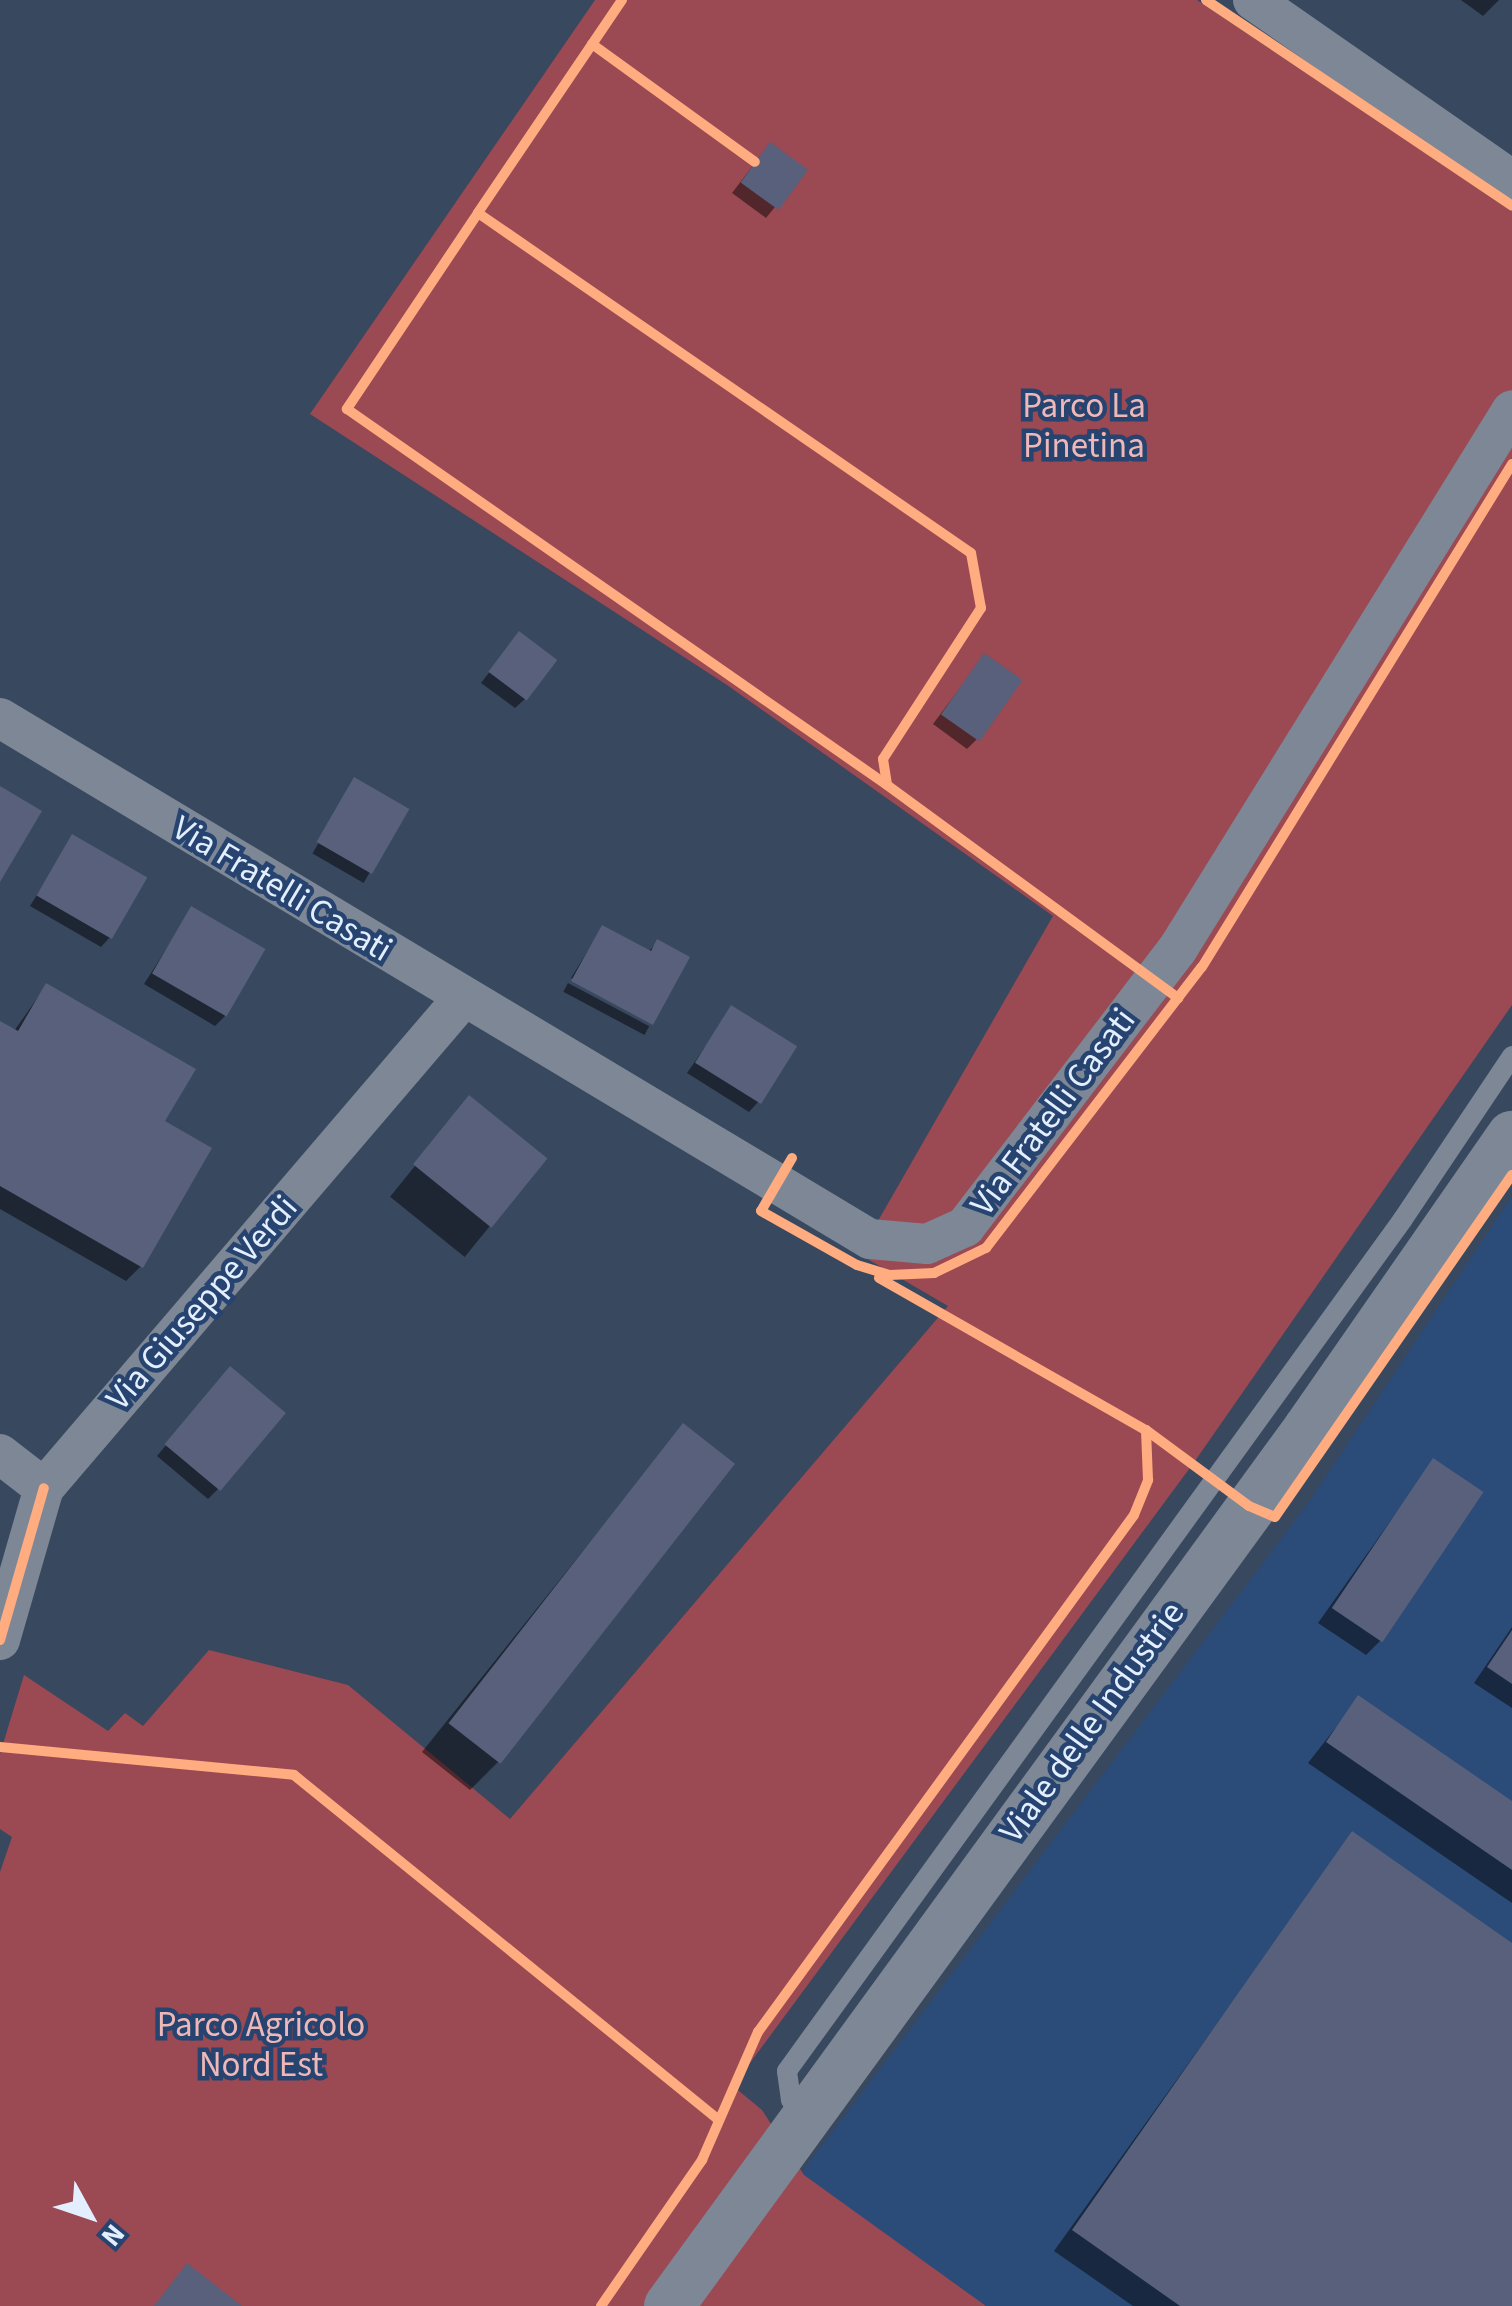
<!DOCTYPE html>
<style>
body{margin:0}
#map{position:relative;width:1512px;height:2306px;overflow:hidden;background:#38485f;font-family:"Source Sans 3",sans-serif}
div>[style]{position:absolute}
.built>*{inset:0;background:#2b4b79}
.green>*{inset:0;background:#9b4952}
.shadow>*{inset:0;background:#0007;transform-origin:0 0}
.building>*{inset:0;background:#58607b;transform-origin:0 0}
.service>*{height:20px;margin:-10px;padding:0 10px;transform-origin:10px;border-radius:10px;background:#7d8795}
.minor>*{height:40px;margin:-20px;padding:0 20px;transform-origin:20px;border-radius:20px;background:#7d8795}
.tertiary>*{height:50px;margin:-25px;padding:0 25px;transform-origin:25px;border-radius:25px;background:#7d8795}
.cycleway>*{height:10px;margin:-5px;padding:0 5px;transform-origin:5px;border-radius:5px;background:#ffac80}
span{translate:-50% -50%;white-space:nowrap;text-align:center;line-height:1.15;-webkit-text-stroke:9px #274470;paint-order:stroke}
.park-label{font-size:35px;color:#efb8b8}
.street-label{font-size:35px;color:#e3eefe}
.north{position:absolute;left:40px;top:2166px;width:100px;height:100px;-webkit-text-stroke:8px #274470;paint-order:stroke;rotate:130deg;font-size:28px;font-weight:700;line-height:40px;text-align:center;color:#e3eefe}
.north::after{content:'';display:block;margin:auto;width:35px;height:45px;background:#e3eefe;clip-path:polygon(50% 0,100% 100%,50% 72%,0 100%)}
</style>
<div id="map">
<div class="built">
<i style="clip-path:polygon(1512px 1196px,1512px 2306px,986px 2306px,799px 2176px,1309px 1502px)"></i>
</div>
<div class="green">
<i style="clip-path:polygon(595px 0,1197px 0,1512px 211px,1512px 1005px,1195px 1461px,733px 2086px,762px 2110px,804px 2175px,986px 2306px,0 2306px,0 1872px,12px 1837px,0 1829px,0 1754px,24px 1675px,108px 1731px,125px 1713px,143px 1726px,209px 1650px,348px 1685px,510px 1819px,948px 1306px,859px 1254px,1053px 916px,727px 685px,310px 414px)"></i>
</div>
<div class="shadow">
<i style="clip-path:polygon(1461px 0,1499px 0,1483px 16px)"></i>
<i style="clip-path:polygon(761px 155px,805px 170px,766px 218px,732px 193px)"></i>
<i style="clip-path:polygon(519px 634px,525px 699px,515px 708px,481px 683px)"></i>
<i style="clip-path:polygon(984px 656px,977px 739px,967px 749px,933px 724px)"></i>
<i style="left:355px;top:780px;width:59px;height:85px;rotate:30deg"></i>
<i style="clip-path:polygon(73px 837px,110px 937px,101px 947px,30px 906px)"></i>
<i style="clip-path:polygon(192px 909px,225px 1016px,215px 1026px,144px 984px)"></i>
<i style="clip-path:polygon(602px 928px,648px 952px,658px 942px,652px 1022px,571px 978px)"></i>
<i style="left:568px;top:983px;width:92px;height:10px;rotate:28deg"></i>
<i style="clip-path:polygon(46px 986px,162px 1122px,141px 1266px,126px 1281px,0 1209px,0 1023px,14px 1031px)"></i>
<i style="clip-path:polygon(732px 1008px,758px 1102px,749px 1112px,687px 1073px)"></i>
<i style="left:470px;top:1098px;width:96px;height:127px;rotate:39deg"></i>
<i style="clip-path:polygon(221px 1379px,218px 1489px,208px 1499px,157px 1456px)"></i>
<i style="clip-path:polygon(683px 1426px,498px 1762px,470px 1790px,422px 1752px)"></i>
<i style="clip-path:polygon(1433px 1461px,1381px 1640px,1366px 1655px,1318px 1623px)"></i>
<i style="clip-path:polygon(1512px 1627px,1512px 1708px,1474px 1683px)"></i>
<i style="clip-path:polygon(1359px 1698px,1512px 1804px,1512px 1903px,1308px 1763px)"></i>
<i style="clip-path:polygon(1353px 1834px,1512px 1946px,1512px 2306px,1133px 2306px,1054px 2251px)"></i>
</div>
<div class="building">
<i style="left:770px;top:142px;width:47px;height:50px;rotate:36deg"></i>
<i style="left:519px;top:631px;width:48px;height:51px;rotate:37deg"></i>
<i style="left:984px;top:653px;width:47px;height:75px;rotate:35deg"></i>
<i style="left:354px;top:777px;width:64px;height:75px;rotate:30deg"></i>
<i style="clip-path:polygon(0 786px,42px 811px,0 882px)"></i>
<i style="left:72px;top:834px;width:87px;height:71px;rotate:30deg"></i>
<i style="left:191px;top:906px;width:86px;height:78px;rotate:30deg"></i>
<i style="clip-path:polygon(602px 925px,651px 951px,657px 939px,690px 957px,653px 1025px,571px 981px)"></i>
<i style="clip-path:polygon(46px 983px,196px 1069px,165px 1121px,212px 1148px,143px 1268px,0 1186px,0 1021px,18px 1031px)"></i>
<i style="left:731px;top:1005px;width:78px;height:68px;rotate:32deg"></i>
<i style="left:469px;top:1095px;width:101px;height:89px;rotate:39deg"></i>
<i style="left:230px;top:1366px;width:73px;height:102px;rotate:40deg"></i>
<i style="left:683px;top:1423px;width:66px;height:381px;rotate:38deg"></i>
<i style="left:1433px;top:1458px;width:61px;height:181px;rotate:34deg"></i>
<i style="clip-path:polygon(1512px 1630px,1512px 1684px,1487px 1667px)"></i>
<i style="clip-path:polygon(1358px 1695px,1512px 1801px,1512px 1870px,1326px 1742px)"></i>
<i style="clip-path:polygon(1352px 1831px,1512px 1943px,1512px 2306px,1180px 2306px,1072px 2230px)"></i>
<i style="clip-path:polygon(187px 2263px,242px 2306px,154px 2306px)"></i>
</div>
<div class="service">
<i style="left:806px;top:2116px;width:22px;rotate:-133deg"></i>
<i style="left:791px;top:2100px;width:29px;rotate:-98deg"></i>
<i style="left:787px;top:2071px;width:1051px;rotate:-54.13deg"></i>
<i style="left:1403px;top:1219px;width:196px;rotate:-56.2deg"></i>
</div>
<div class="minor">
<i style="left:1253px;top:0;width:315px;rotate:34.8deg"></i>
<i style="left:0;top:718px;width:1014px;rotate:30.92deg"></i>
<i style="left:870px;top:1239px;width:57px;rotate:5deg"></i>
<i style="left:927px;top:1244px;width:42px;rotate:-24.1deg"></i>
<i style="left:965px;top:1227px;width:349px;rotate:-52.6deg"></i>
<i style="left:1177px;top:950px;width:635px;rotate:-58.19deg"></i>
<i style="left:0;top:1454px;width:56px;rotate:37.7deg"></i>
<i style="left:0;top:1640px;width:158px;rotate:-73.9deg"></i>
<i style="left:44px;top:1488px;width:645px;rotate:-49.47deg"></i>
</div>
<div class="tertiary">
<i style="left:669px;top:2306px;width:1085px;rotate:-53.92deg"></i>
<i style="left:1308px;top:1429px;width:357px;rotate:-55.2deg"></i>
</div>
<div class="cycleway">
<i style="left:622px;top:0;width:257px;rotate:124.1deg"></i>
<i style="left:478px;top:213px;width:599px;rotate:34.59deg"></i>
<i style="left:971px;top:553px;width:56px;rotate:79.7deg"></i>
<i style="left:981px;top:608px;width:180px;rotate:123deg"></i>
<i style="left:883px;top:759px;width:26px;rotate:81deg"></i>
<i style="left:887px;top:785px;width:361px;rotate:36.2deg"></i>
<i style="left:1206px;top:0;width:369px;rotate:33.9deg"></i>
<i style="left:592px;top:44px;width:201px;rotate:35.9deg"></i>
<i style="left:478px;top:213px;width:236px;rotate:123.8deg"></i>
<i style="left:347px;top:409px;width:658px;rotate:34.85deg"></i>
<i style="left:792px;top:1158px;width:61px;rotate:120.3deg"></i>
<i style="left:761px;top:1211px;width:110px;rotate:29.4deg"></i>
<i style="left:857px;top:1265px;width:34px;rotate:17deg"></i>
<i style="left:890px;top:1275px;width:44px;rotate:-2.6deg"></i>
<i style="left:934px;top:1273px;width:58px;rotate:-25.7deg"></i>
<i style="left:986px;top:1248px;width:354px;rotate:-52.5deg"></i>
<i style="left:1202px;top:967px;width:591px;rotate:-58.35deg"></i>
<i style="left:879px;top:1278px;width:307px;rotate:29.7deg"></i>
<i style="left:1146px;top:1430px;width:128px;rotate:36.4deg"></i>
<i style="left:1249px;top:1506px;width:28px;rotate:23deg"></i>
<i style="left:1275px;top:1517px;width:416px;rotate:-55.3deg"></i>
<i style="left:0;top:1640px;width:158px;rotate:-73.9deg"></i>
<i style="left:0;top:1747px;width:295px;rotate:5.4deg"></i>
<i style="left:294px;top:1775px;width:547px;rotate:39.07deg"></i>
<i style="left:601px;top:2306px;width:178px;rotate:-55.3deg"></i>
<i style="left:702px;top:2160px;width:140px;rotate:-66.4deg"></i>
<i style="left:758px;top:2032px;width:639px;rotate:-53.97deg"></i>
<i style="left:1134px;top:1515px;width:38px;rotate:-68deg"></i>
<i style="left:1148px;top:1480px;width:50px;rotate:-92.3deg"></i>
</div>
<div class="park-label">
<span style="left:1084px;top:426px">Parco La<br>Pinetina</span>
<span style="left:261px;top:2045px">Parco Agricolo<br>Nord Est</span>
</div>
<div class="street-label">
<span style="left:282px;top:889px;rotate:31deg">Via Fratelli Casati</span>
<span style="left:1053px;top:1112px;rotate:-53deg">Via Fratelli Casati</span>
<span style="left:202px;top:1303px;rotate:-49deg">Via Giuseppe Verdi</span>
<span style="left:1092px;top:1722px;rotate:-54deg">Viale delle Industrie</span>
</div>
<div class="north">N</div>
</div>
